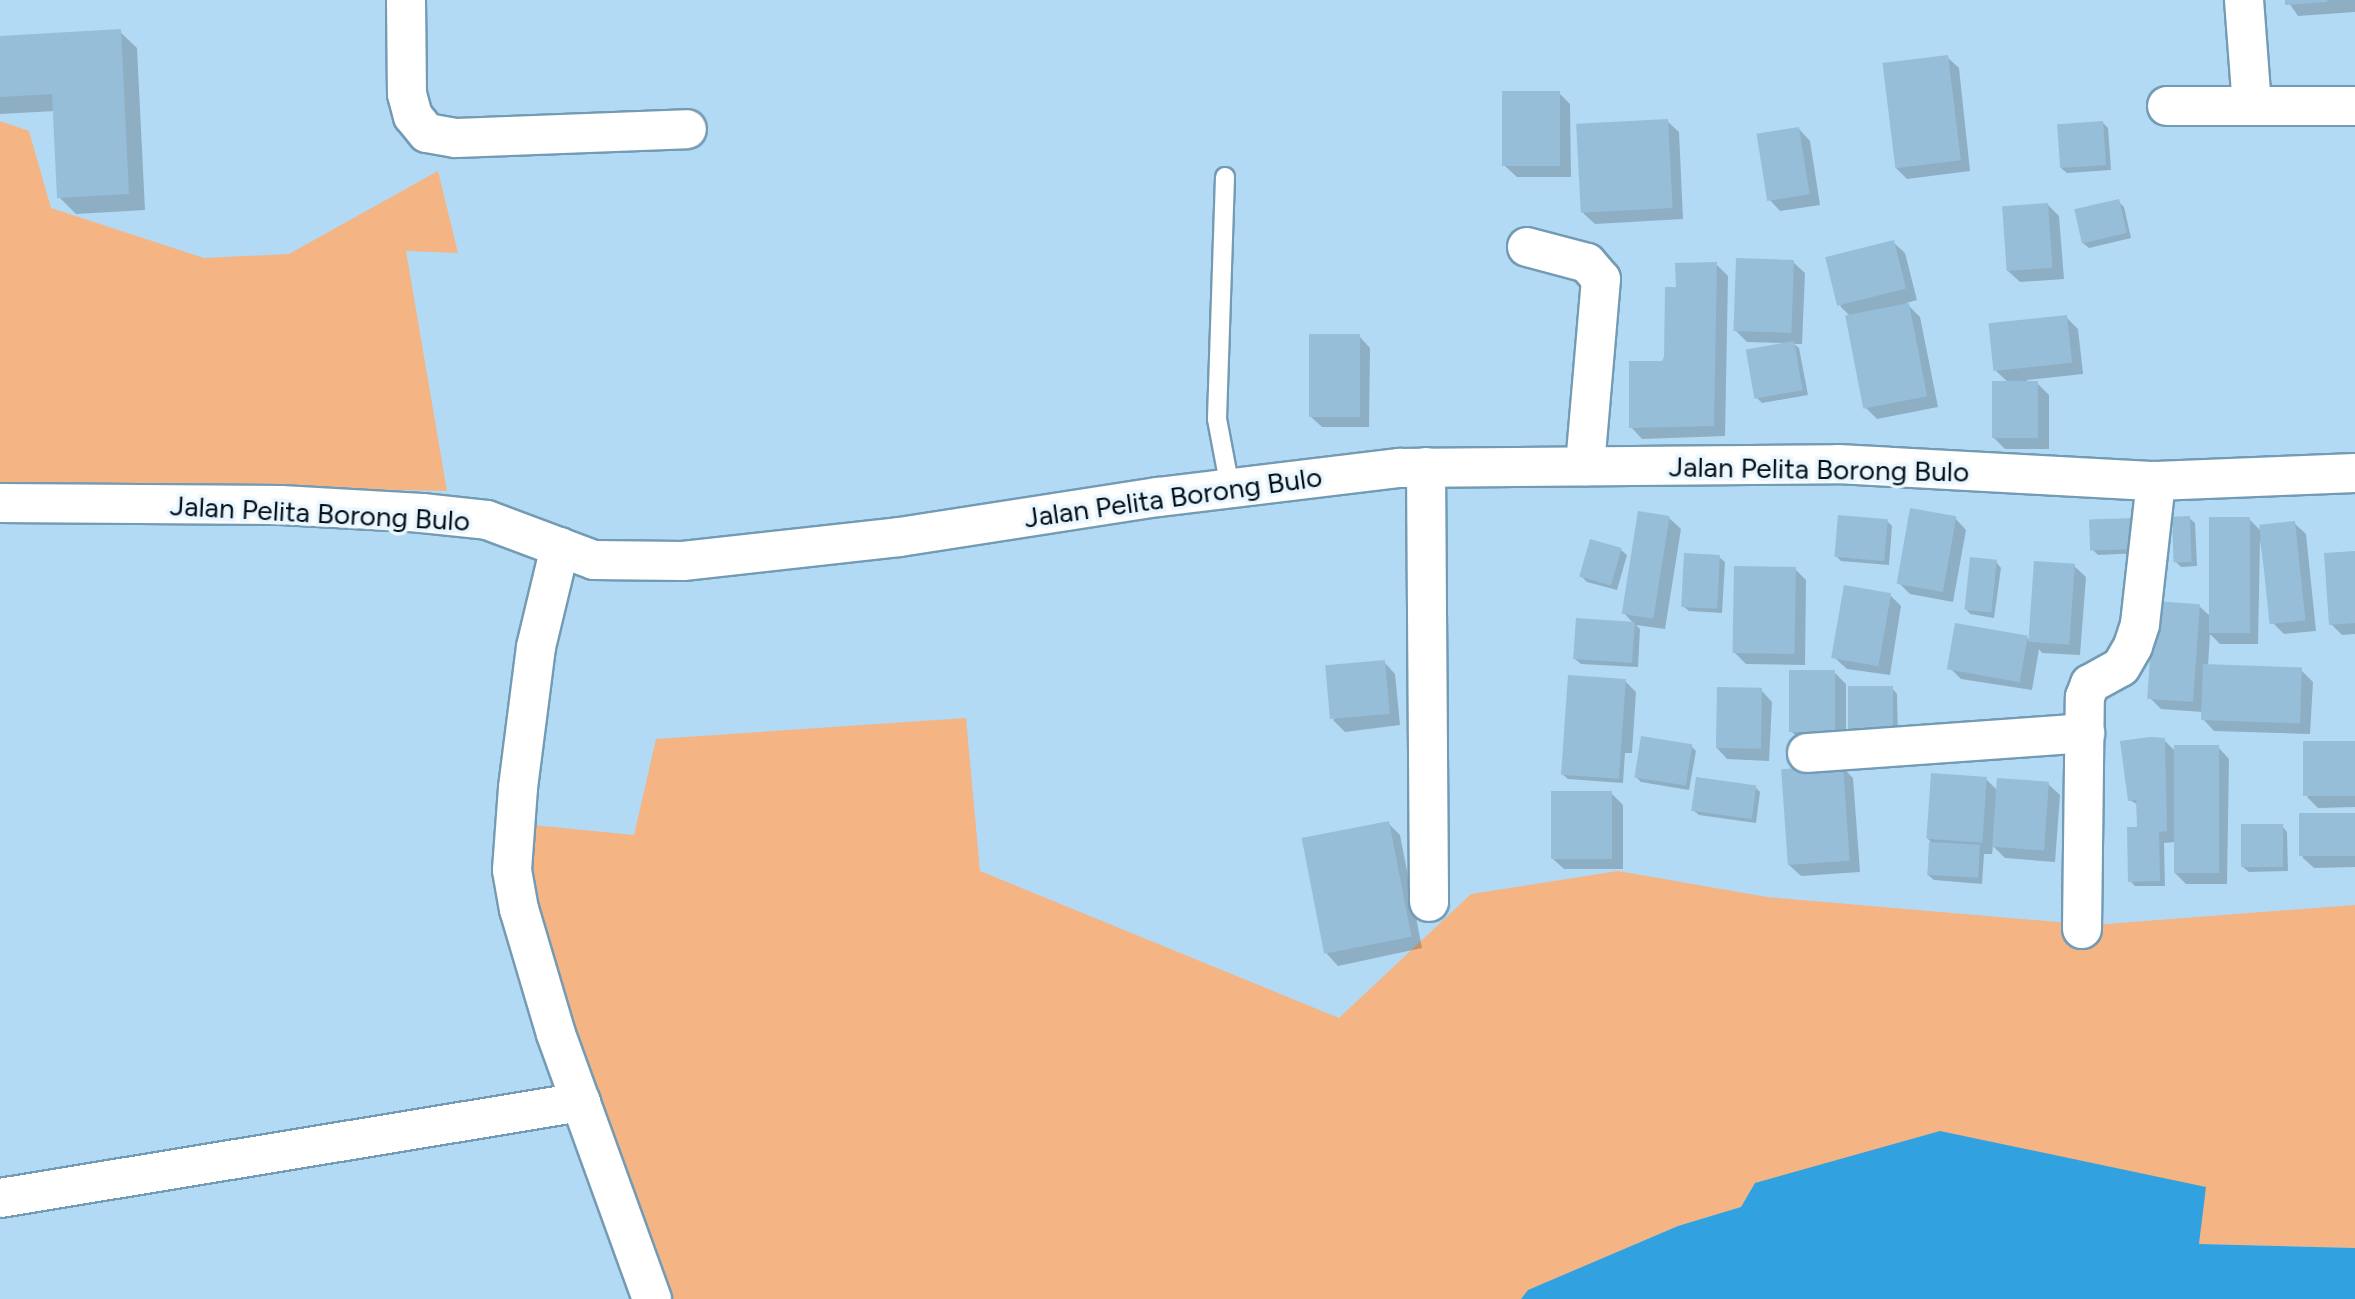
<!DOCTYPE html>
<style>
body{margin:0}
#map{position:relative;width:2355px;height:1299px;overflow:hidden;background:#b2daf5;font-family:Figtree,sans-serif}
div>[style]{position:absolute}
.green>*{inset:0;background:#f5b484}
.water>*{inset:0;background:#31a2df}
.shadow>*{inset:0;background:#0003}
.building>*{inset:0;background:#96bed8;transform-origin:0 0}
.roads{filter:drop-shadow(2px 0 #749bb4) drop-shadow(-2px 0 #749bb4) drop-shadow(0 2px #749bb4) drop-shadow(0 -2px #749bb4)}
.lane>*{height:18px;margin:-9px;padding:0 9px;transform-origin:9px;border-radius:9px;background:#fff}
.street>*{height:38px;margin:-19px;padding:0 19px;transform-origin:19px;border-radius:19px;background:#fff}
span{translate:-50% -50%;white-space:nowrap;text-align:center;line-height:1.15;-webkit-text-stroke:7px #ebf7ff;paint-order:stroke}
.street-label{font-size:28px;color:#020f18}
</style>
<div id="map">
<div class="green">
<i style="clip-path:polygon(0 121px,29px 131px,51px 208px,204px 258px,289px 254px,438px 171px,458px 253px,406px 251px,447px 491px,0 482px)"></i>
<i style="clip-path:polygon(966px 718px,980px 871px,1339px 1018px,1471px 894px,1618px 871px,1767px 897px,2093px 925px,2355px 905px,2355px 1248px,2199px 1244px,2205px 1187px,1742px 1207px,1678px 1226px,1529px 1290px,1521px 1299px,638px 1299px,531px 945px,532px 825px,634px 835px,656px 739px)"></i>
</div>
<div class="water">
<i style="clip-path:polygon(1940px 1131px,2206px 1187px,2199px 1244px,2355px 1248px,2355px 1299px,1521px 1299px,1528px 1290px,1678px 1226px,1741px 1207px,1755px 1183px)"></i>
</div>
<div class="shadow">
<i style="clip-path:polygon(2287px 0,2355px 0,2355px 12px,2298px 16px)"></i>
<i style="clip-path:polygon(120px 32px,137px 48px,145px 210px,76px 214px,59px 197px,55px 111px,0 114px,0 38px)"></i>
<i style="clip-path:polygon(1947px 57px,1959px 68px,1970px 171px,1907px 179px,1896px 168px)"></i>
<i style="clip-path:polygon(1559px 93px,1570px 104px,1571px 177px,1517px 177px,1505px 166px)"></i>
<i style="clip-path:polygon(1667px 121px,1679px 132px,1683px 219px,1595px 224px,1583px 213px)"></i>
<i style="clip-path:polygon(2103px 123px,2108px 128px,2111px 170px,2067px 173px,2061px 168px)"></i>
<i style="clip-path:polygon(1799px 129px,1810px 141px,1820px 205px,1780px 211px,1769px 199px)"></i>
<i style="clip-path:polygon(2119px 202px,2124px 207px,2131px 238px,2089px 248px,2083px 243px)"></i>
<i style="clip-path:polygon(2048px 205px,2059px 216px,2064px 279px,2020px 282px,2008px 271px)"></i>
<i style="clip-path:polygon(1893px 242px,1905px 253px,1917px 300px,1906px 303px,1920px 317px,1938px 407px,1877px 419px,1865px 407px,1851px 317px,1840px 306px)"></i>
<i style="clip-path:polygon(1793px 262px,1805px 273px,1802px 344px,1794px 344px,1799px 348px,1808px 395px,1762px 403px,1757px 398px,1783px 343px,1747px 342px,1735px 330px)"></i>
<i style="clip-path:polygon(1716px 264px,1728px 276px,1725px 436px,1642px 439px,1631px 427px,1663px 363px,1678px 289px)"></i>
<i style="clip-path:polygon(2066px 317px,2078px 329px,2083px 374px,2027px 380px,2027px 383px,2037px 383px,2049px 395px,2049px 449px,2005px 449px,1993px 437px,2009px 383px,1996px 371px)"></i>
<i style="clip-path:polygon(1359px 336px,1370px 348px,1369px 427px,1322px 427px,1310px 416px)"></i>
<i style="clip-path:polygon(1669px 518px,1681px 529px,1665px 629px,1636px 625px,1640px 629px,1638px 667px,1581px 664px,1575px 659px,1634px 624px,1624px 613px)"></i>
<i style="clip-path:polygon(1955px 518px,1966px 530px,1953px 602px,1910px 594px,1899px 583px)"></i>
<i style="clip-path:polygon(2189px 518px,2195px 523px,2197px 566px,2181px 567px,2176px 562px)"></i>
<i style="clip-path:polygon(2249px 519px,2262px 532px,2294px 523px,2306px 534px,2316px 631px,2284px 634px,2272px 622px,2260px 539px,2258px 644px,2220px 644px,2210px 634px,2208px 666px,2301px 670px,2313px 682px,2310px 734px,2214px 731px,2203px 719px,2203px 712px,2161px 709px,2150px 698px,2199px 606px,2209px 615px)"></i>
<i style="clip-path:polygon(1887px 521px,1892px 526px,1889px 565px,1841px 561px,1836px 556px)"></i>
<i style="clip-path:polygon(2091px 522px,2140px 553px,2098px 555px,2092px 549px)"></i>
<i style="clip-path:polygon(1621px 550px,1627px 555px,1617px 590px,1587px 582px,1582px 577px)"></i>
<i style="clip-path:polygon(2355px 553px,2355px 634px,2342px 635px,2331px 624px)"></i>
<i style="clip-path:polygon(1719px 557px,1725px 562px,1722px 613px,1689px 611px,1683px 606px)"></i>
<i style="clip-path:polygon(1996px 562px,2001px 568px,1994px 618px,1970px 614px,1965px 608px)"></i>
<i style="clip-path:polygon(2074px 566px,2086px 577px,2080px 655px,2042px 653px,2039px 649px,2032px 690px,1961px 679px,1950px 668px,2027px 638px,2031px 641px)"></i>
<i style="clip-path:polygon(1795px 569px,1806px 580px,1805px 665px,1746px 664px,1734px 652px)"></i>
<i style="clip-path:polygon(1890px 595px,1901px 606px,1890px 675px,1847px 669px,1835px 658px)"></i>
<i style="clip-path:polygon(1384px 662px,1395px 674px,1400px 725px,1345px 732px,1333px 720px)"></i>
<i style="clip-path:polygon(1834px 672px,1846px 684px,1846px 743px,1803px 743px,1792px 732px)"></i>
<i style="clip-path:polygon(1625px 681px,1636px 692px,1632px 753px,1625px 753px,1623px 783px,1568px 779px,1562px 774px)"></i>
<i style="clip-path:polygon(1892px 688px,1897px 694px,1898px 739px,1857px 740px)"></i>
<i style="clip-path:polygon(1761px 690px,1772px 702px,1769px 761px,1727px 759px,1716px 747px)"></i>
<i style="clip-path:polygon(2164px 740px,2176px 752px,2218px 747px,2229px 759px,2227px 884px,2186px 884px,2174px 872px,2175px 842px,2164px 843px,2165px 886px,2135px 886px,2130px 881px,2139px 829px,2138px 805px,2130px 800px)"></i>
<i style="clip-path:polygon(2355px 743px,2355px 807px,2318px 808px,2307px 797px)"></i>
<i style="clip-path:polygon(1691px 746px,1696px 751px,1689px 790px,1641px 782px,1635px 776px)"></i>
<i style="clip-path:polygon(1842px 767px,1853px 778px,1860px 872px,1801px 876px,1789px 865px)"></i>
<i style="clip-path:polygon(1986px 779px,1998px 791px,2048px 784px,2060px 795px,2055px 862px,2005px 858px,1993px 846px,1992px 854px,1984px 854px,1982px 884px,1934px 880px,1928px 875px,1931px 842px,1928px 839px)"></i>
<i style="clip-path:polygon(1755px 787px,1760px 792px,1756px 823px,1699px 815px,1693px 810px)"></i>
<i style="clip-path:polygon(1611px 793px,1623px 805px,1623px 869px,1564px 869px,1552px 858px)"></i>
<i style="clip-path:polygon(2355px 815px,2355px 867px,2314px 868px,2302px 857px)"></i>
<i style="clip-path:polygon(1388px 823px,1400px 835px,1422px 948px,1338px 966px,1327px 954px)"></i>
<i style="clip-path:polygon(2282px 826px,2287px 832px,2288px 871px,2249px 872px,2243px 867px)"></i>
</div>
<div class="building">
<i style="clip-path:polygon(2285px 0,2327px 0,2327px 2px,2285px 5px)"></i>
<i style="clip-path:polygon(121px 29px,129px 194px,57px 198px,52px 94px,0 97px,0 36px)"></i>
<i style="left:1948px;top:55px;width:106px;height:66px;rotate:83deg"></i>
<i style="left:1560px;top:91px;width:75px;height:58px;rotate:90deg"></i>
<i style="left:1668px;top:119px;width:89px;height:92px;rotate:87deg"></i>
<i style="left:2103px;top:121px;width:44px;height:46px;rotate:86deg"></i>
<i style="left:1799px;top:127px;width:68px;height:43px;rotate:81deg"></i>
<i style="left:2119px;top:199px;width:35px;height:46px;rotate:77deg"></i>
<i style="left:2048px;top:203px;width:65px;height:46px;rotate:86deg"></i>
<i style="left:1894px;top:240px;width:50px;height:71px;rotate:76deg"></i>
<i style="left:1736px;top:258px;width:58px;height:73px;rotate:2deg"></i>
<i style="clip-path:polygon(1717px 262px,1714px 426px,1629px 428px,1629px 361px,1662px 361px,1664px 357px,1665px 287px,1676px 287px,1675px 263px)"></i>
<i style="left:1909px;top:303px;width:95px;height:65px;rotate:79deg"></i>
<i style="left:2067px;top:315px;width:48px;height:79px;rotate:84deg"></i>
<i style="left:1309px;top:334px;width:51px;height:83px"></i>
<i style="left:1794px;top:341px;width:50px;height:49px;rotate:80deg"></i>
<i style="left:1992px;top:381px;width:46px;height:57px"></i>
<i style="left:1910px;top:508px;width:47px;height:77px;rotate:10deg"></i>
<i style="left:1638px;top:511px;width:32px;height:104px;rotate:9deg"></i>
<i style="left:1838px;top:515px;width:50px;height:42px;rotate:5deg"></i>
<i style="left:2190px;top:516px;width:46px;height:18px;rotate:88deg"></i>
<i style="left:2209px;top:517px;width:41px;height:116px"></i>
<i style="left:2135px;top:518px;width:31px;height:46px;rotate:88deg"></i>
<i style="left:2295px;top:521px;width:100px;height:36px;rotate:84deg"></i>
<i style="left:1590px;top:539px;width:33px;height:39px;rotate:16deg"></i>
<i style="clip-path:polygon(2355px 551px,2355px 623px,2329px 625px,2324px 553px)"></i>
<i style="left:1684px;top:553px;width:36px;height:54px;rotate:3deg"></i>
<i style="left:1970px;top:557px;width:27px;height:53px;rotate:6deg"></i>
<i style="left:2034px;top:561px;width:41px;height:81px;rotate:4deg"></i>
<i style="left:1734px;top:566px;width:62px;height:87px;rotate:1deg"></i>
<i style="left:1844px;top:585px;width:48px;height:74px;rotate:10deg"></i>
<i style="left:2154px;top:601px;width:46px;height:98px;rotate:4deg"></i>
<i style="left:1576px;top:618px;width:59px;height:41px;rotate:4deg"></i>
<i style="left:1955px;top:623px;width:74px;height:47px;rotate:10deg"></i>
<i style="left:1385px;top:660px;width:54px;height:60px;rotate:85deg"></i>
<i style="left:2203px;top:664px;width:99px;height:56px;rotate:2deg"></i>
<i style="left:1835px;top:670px;width:62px;height:46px;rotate:90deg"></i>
<i style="left:1568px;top:675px;width:58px;height:100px;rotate:4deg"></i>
<i style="left:1893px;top:686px;width:48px;height:45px;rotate:90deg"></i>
<i style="left:1717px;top:687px;width:45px;height:61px;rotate:1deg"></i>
<i style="left:1641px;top:736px;width:52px;height:42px;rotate:9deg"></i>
<i style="clip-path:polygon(2150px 737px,2165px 738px,2167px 831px,2159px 832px,2160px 881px,2128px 882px,2127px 827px,2137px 827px,2136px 800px,2128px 801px,2120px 741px)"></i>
<i style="left:2355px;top:741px;width:55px;height:52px;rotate:90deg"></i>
<i style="left:2174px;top:745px;width:45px;height:128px"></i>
<i style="left:1843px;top:765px;width:96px;height:62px;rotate:86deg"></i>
<i style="left:1931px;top:773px;width:56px;height:66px;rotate:4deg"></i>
<i style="left:1696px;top:777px;width:61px;height:34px;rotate:8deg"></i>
<i style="left:1997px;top:778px;width:52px;height:69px;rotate:4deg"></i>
<i style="left:1551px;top:791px;width:61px;height:68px"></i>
<i style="left:2355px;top:813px;width:43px;height:56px;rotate:90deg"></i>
<i style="left:1389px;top:821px;width:118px;height:89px;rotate:79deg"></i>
<i style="left:2241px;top:824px;width:42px;height:43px"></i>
<i style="left:1929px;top:842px;width:51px;height:33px;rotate:3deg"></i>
</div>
<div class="roads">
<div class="lane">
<i style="left:1225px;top:177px;width:242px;rotate:91.9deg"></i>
<i style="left:1217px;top:419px;width:70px;rotate:79.3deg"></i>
</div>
<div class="street">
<i style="left:406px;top:0;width:94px;rotate:89.4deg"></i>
<i style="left:407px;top:94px;width:23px;rotate:75deg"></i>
<i style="left:413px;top:116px;width:22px;rotate:51deg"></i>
<i style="left:427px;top:133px;width:29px;rotate:10deg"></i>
<i style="left:456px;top:138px;width:231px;rotate:-2.2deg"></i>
<i style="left:2244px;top:0;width:106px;rotate:85.7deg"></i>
<i style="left:2167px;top:106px;width:188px"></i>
<i style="left:1527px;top:247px;width:62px;rotate:14.9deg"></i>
<i style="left:1587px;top:263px;width:21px;rotate:49deg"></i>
<i style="left:1601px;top:279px;width:188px;rotate:94.9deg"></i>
<i style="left:1426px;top:467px;width:435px;rotate:89.6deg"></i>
<i style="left:0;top:503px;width:281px;rotate:0.4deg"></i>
<i style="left:281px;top:505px;width:141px;rotate:3.2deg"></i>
<i style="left:422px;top:513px;width:65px;rotate:6.1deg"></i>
<i style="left:487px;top:520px;width:114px;rotate:20.5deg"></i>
<i style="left:594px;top:560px;width:89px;rotate:0.6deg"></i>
<i style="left:683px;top:561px;width:217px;rotate:-6.3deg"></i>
<i style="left:899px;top:537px;width:262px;rotate:-8.8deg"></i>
<i style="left:1158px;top:497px;width:243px;rotate:-6.9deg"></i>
<i style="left:1399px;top:468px;width:439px;rotate:-0.5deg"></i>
<i style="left:1838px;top:464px;width:318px;rotate:3.1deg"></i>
<i style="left:2156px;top:481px;width:199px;rotate:-2.3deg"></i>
<i style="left:560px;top:547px;width:103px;rotate:103.5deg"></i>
<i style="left:536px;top:647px;width:142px;rotate:97.3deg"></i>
<i style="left:518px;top:788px;width:82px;rotate:94.2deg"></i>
<i style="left:512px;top:870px;width:40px;rotate:80deg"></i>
<i style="left:519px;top:909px;width:130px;rotate:73.5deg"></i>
<i style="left:556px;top:1034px;width:282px;rotate:70.1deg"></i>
<i style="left:1807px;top:753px;width:279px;rotate:-4.1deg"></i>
<i style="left:2082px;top:929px;width:232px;rotate:-89.3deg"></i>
<i style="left:2085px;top:697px;width:14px;rotate:-69deg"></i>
<i style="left:2090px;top:684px;width:35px;rotate:-29deg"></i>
<i style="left:2121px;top:667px;width:24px;rotate:-60deg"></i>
<i style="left:2133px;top:646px;width:23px;rotate:-72deg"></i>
<i style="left:2140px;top:624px;width:144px;rotate:-83.6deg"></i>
<i style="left:0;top:1198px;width:589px;rotate:-9.38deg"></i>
</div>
</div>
<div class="street-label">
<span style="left:1819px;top:469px;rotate:1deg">Jalan Pelita Borong Bulo</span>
<span style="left:1173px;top:497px;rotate:-8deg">Jalan Pelita Borong Bulo</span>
<span style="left:320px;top:513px;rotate:3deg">Jalan Pelita Borong Bulo</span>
</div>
</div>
